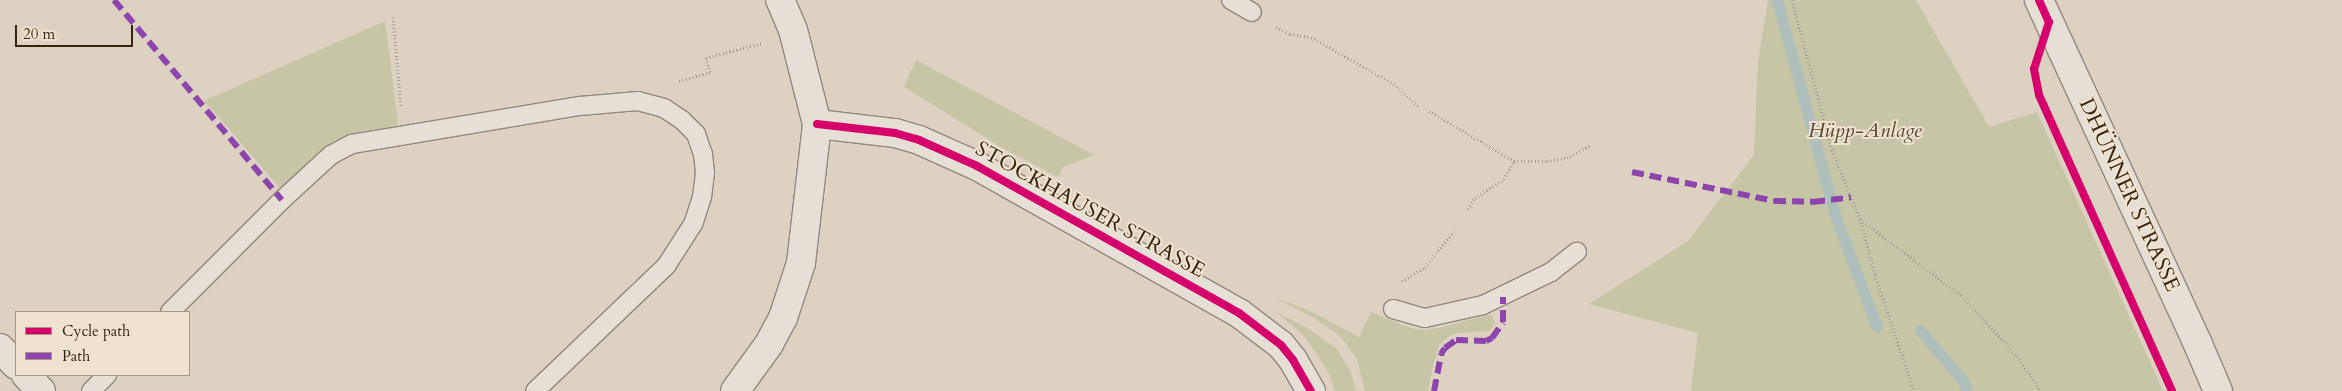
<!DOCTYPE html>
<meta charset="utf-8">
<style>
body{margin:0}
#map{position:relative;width:2342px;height:391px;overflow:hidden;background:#ddd1c1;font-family:Cardo,serif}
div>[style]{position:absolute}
.green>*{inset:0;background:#c6c5a6}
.stream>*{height:11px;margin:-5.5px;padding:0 5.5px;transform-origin:5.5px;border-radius:5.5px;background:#aebeba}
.path>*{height:3px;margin-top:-1.5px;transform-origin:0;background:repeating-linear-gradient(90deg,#a49e96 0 1px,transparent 0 3.5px)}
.roads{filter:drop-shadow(1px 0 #92887c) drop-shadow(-1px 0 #92887c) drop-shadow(0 1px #92887c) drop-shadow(0 -1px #92887c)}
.lane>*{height:18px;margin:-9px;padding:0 9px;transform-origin:9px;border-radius:9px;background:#e5dfd6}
.street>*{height:28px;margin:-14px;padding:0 14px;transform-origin:14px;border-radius:14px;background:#e5dfd6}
.secondary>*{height:28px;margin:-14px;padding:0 14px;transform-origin:14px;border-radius:14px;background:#e5dfd6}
.quiet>*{height:6px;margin-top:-3px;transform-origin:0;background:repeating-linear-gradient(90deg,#8e44ad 0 12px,transparent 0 18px)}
.cycleway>*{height:8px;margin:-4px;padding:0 4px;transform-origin:4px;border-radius:4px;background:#d6006c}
span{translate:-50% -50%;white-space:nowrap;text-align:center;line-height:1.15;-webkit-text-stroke:4px #f0e2d0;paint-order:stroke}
.park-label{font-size:21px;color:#564b2d;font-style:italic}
.street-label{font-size:21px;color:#36250c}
.legend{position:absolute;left:15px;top:311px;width:175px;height:65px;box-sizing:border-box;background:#f0e2d0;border:1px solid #a69682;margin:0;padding:6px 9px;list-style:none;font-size:15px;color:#36250c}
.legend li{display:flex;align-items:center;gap:10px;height:25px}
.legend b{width:25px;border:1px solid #a69682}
.scale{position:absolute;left:15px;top:25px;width:118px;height:22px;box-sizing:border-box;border:2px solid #36250c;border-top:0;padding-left:6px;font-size:15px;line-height:18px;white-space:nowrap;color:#36250c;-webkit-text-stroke:4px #f0e2d0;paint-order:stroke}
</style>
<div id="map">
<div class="green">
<i style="clip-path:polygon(1768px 0,1916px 0,1989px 127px,2037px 112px,2163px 391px,1691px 391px,1698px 333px,1589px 304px,1688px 241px,1754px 155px,1758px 61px)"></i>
<i style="clip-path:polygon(385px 21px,398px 124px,394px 128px,335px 140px,282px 190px,204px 101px)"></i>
<i style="clip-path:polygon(916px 60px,1081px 148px,1094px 155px,1063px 167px,1058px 177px,999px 146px,904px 87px)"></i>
<i style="clip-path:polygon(1272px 296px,1312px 312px,1359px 337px,1371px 312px,1405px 326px,1421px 330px,1439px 328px,1487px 315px,1492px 315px,1495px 324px,1489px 331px,1457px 333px,1449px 336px,1439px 345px,1433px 365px,1428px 391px,1365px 391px,1357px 359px,1340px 336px,1314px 318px)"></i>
<i style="clip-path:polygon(1276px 312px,1309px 329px,1337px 349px,1351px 372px,1356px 391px,1335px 391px,1330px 376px,1315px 351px,1303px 335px)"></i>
</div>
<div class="stream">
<i style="left:1777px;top:0;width:226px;rotate:74.9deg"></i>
<i style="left:1836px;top:218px;width:116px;rotate:69.4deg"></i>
<i style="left:1920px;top:330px;width:68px;rotate:49.8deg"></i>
<i style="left:1964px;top:382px;width:9px;rotate:72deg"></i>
</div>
<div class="path">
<i style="left:1792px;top:0;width:155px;rotate:75.1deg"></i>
<i style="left:1832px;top:150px;width:74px;rotate:67.9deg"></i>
<i style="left:1860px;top:219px;width:58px;rotate:75deg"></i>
<i style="left:1875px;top:275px;width:122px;rotate:71.4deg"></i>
<i style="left:393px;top:17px;width:90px;rotate:84.9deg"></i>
<i style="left:1276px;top:27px;width:16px;rotate:27deg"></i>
<i style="left:1290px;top:34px;width:21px;rotate:8deg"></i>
<i style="left:1311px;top:37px;width:95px;rotate:29.5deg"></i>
<i style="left:1394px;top:84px;width:33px;rotate:43deg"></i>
<i style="left:679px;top:81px;width:32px;rotate:-16deg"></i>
<i style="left:710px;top:72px;width:15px;rotate:-106deg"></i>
<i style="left:706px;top:58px;width:58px;rotate:-15deg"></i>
<i style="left:1429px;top:111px;width:99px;rotate:30.5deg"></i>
<i style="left:1514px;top:161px;width:33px"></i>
<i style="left:1547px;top:161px;width:20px;rotate:-9deg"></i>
<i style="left:1567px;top:158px;width:26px;rotate:-29deg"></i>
<i style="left:1468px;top:209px;width:13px;rotate:-58deg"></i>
<i style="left:1475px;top:198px;width:35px;rotate:-33deg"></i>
<i style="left:1504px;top:179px;width:21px;rotate:-61deg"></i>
<i style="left:1860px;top:219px;width:129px;rotate:37.1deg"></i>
<i style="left:1963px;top:297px;width:80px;rotate:47.5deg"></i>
<i style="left:2017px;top:356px;width:42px;rotate:55.6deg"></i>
<i style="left:1402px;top:281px;width:27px;rotate:-31deg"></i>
<i style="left:1425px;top:267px;width:46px;rotate:-51.1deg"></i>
</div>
<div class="roads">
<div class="lane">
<i style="left:1231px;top:0;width:24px;rotate:30deg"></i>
<i style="left:1393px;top:309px;width:33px;rotate:16deg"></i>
<i style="left:1425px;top:318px;width:59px;rotate:-12.6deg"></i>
<i style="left:1483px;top:305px;width:76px;rotate:-25.9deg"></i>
<i style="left:1551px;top:272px;width:33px;rotate:-38deg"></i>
<i style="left:170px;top:312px;width:158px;rotate:-45deg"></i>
<i style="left:282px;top:200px;width:67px;rotate:-42.6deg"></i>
<i style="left:331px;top:155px;width:24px;rotate:-28deg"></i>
<i style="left:352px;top:144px;width:231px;rotate:-9.5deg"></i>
<i style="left:580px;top:106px;width:58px;rotate:-4.9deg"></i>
<i style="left:638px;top:101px;width:27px;rotate:15deg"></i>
<i style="left:664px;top:108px;width:22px;rotate:34deg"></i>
<i style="left:682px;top:120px;width:20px;rotate:45deg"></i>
<i style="left:696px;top:134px;width:21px;rotate:71deg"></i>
<i style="left:703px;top:154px;width:19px;rotate:84deg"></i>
<i style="left:705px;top:173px;width:24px;rotate:97deg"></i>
<i style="left:702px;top:197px;width:28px;rotate:108deg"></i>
<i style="left:693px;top:224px;width:50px;rotate:122.7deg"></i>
<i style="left:666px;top:266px;width:181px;rotate:136.3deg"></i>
<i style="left:91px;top:391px;width:23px;rotate:-45deg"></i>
</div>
<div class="street">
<i style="left:817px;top:124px;width:79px;rotate:6.6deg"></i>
<i style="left:895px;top:133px;width:25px;rotate:16deg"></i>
<i style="left:919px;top:140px;width:64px;rotate:24.1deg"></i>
<i style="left:977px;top:166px;width:300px;rotate:29.3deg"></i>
<i style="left:1239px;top:313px;width:53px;rotate:37.3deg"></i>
<i style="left:1281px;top:345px;width:19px;rotate:51deg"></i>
<i style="left:1293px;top:360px;width:36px;rotate:60deg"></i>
<i style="left:0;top:348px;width:23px;rotate:47deg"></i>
<i style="left:26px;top:375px;width:22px;rotate:47deg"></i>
<i style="left:735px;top:391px;width:58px;rotate:-54.1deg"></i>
<i style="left:769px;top:344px;width:30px;rotate:-62deg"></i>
<i style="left:783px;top:318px;width:58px;rotate:-71.9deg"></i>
<i style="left:801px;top:263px;width:140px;rotate:-83.4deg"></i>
<i style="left:817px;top:124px;width:97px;rotate:-104.3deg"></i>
<i style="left:793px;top:30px;width:33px;rotate:-113deg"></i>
</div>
<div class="secondary">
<i style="left:2039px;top:0;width:377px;rotate:65.2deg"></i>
<i style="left:2197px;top:342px;width:53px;rotate:66.8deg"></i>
</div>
</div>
<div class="quiet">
<i style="left:114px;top:0;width:261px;rotate:50deg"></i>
<i style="left:1632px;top:172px;width:145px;rotate:11.5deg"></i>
<i style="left:1774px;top:201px;width:39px;rotate:1deg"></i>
<i style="left:1813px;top:202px;width:38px;rotate:-7deg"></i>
<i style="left:1434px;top:391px;width:38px;rotate:-79deg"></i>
<i style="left:1441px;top:354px;width:7px;rotate:-56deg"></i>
<i style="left:1445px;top:348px;width:14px;rotate:-36deg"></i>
<i style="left:1456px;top:340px;width:30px;rotate:2deg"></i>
<i style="left:1486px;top:341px;width:7px;rotate:-27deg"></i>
<i style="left:1492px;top:338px;width:19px;rotate:-55deg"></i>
<i style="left:1503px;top:322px;width:25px;rotate:-90deg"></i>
</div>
<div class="cycleway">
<i style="left:2039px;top:0;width:24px;rotate:66deg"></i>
<i style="left:2049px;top:22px;width:49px;rotate:107.7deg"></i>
<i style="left:2034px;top:69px;width:26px;rotate:79deg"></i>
<i style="left:2039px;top:95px;width:325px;rotate:65.8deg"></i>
<i style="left:817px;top:124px;width:79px;rotate:6.6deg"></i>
<i style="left:895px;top:133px;width:25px;rotate:16deg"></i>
<i style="left:919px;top:140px;width:64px;rotate:24.1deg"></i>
<i style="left:977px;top:166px;width:300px;rotate:29.3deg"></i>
<i style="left:1239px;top:313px;width:53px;rotate:37.3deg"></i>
<i style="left:1281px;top:345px;width:19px;rotate:51deg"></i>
<i style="left:1293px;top:360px;width:36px;rotate:60deg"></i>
</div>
<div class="park-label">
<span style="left:1865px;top:131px">Hüpp-Anlage</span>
</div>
<div class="street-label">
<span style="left:2129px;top:195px;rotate:65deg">DHÜNNER STRASSE</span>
<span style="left:1090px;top:210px;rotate:29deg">STOCKHAUSER STRASSE</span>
</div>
<ul class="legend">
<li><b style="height:6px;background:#d6006c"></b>Cycle path</li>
<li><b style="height:6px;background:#8e44ad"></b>Path</li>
</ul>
<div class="scale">20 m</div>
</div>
